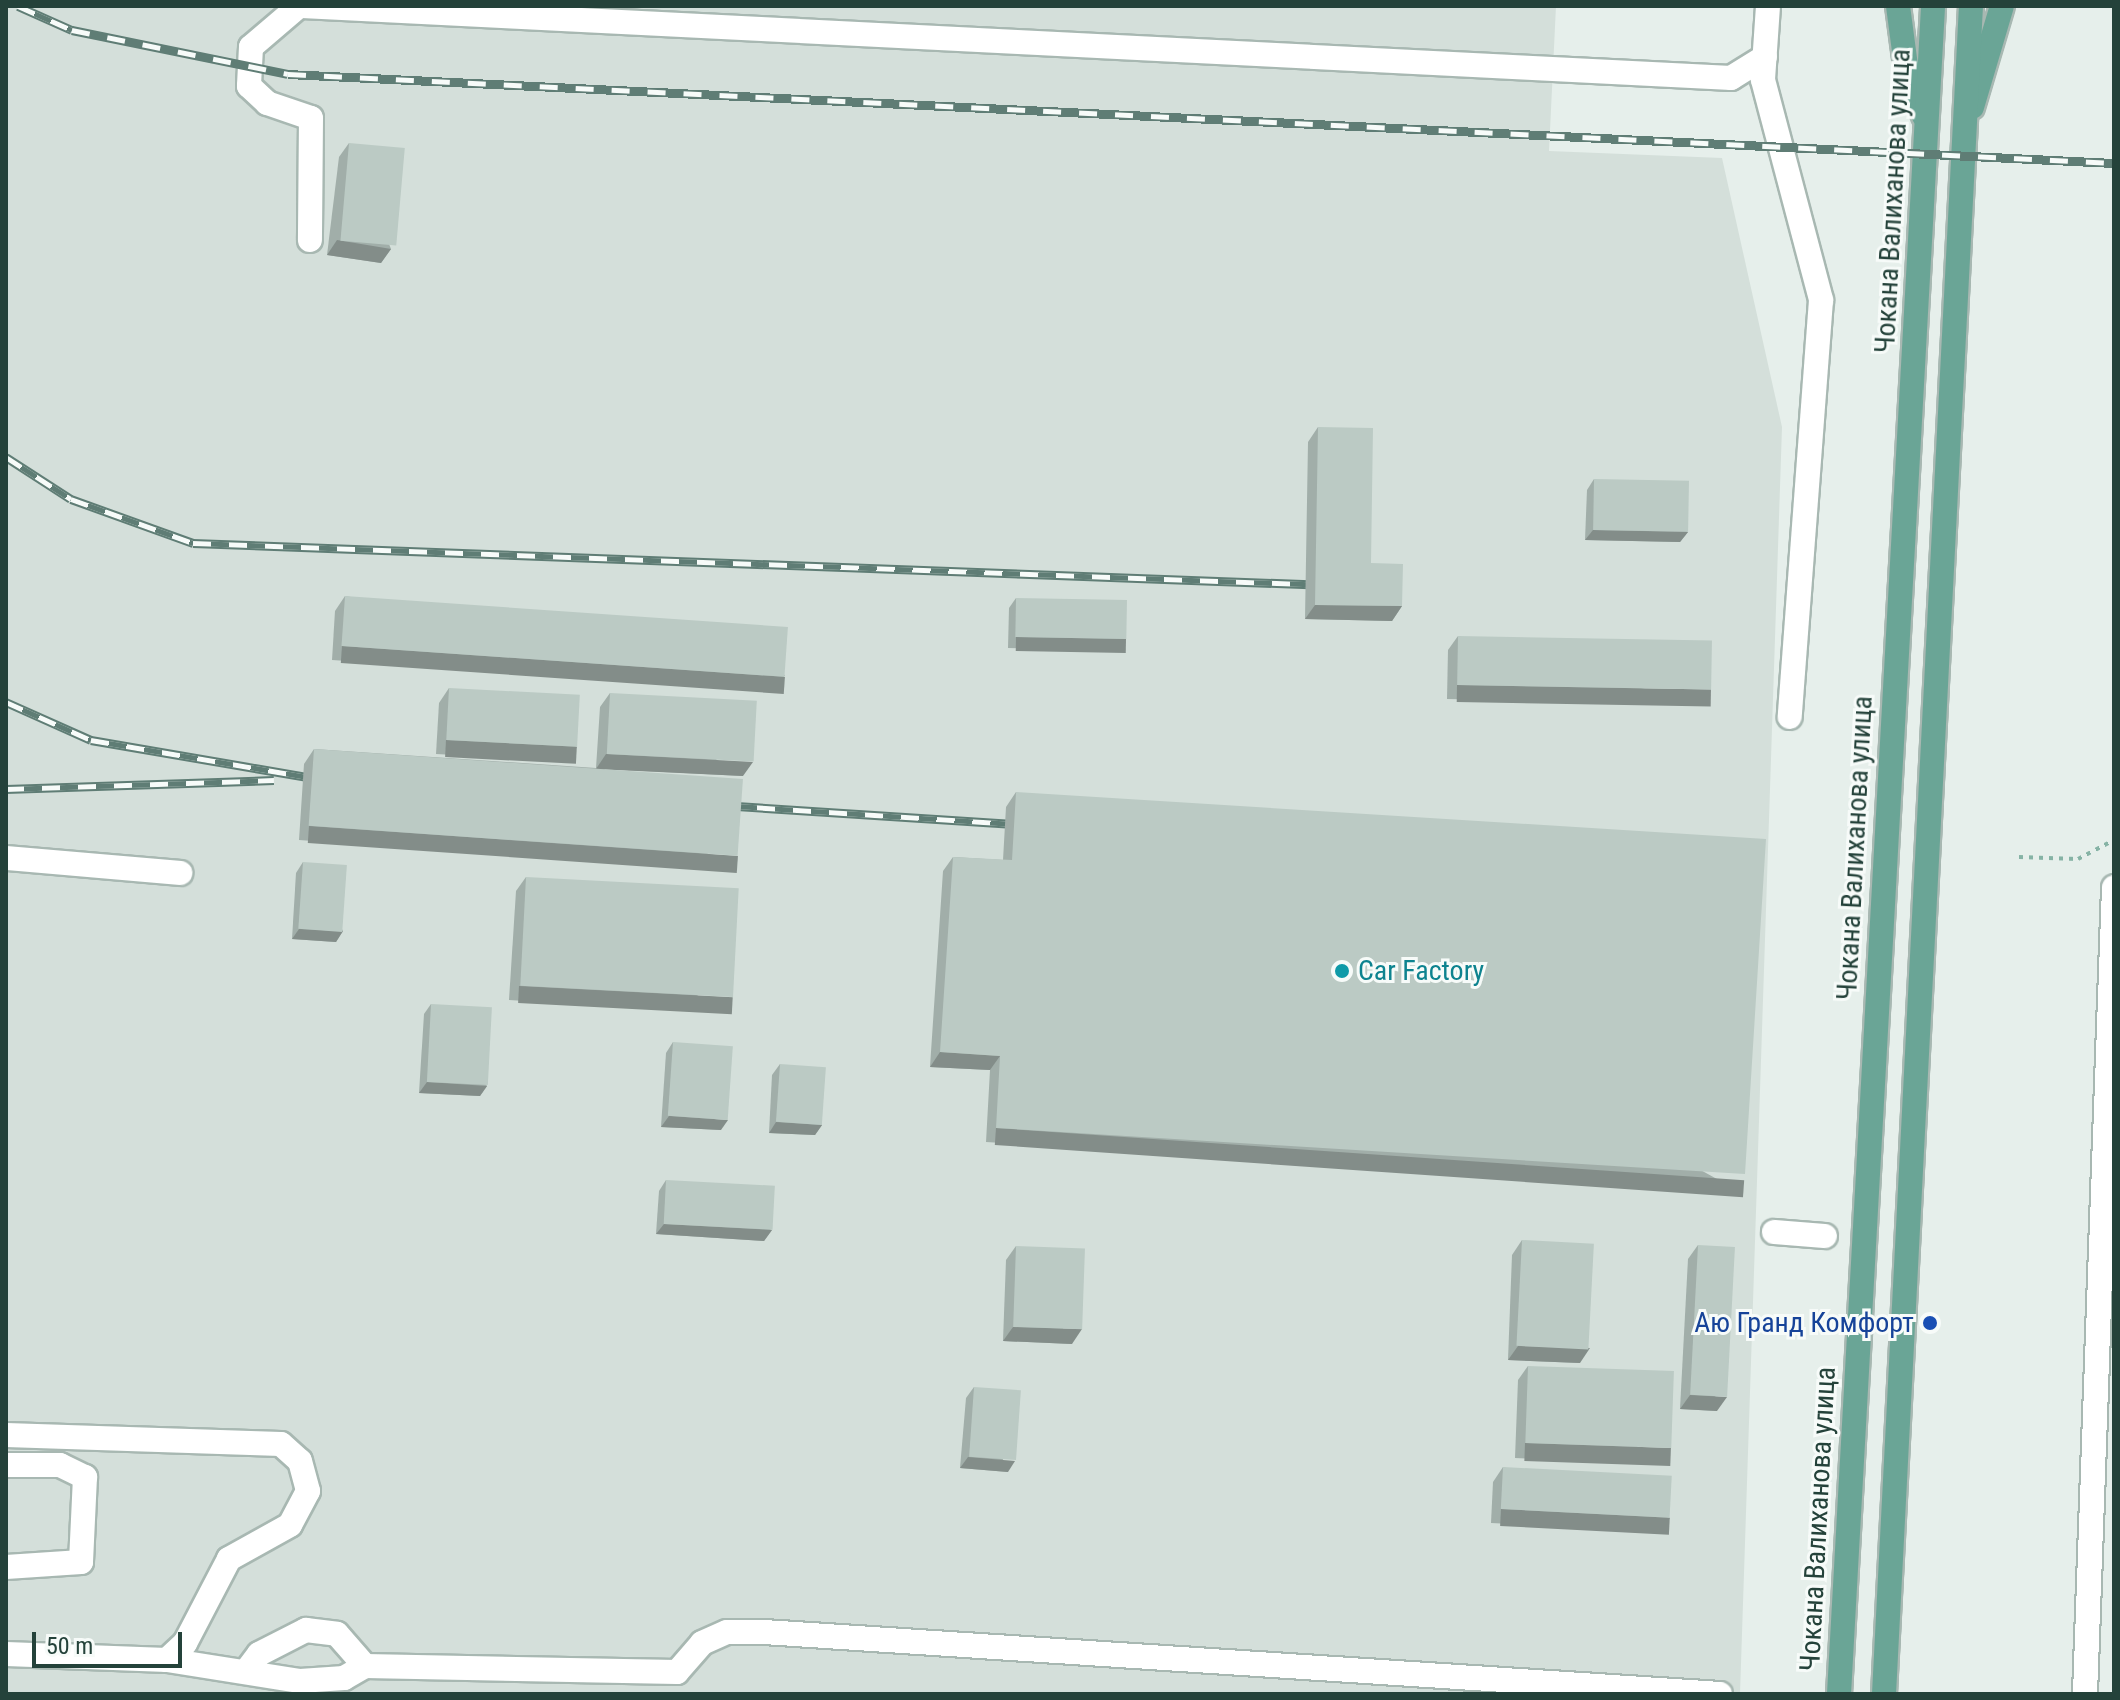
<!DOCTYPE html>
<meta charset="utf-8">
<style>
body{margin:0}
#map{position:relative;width:2120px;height:1700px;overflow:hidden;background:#e6efeb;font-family:"Roboto Condensed",sans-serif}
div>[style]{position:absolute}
.built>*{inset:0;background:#d4dfda}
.path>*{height:4px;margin-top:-2px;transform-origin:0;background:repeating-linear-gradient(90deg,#86b3a5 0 4px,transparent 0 10px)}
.roads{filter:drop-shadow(2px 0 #a8b8b2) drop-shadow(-2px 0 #a8b8b2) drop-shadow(0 2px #a8b8b2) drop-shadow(0 -2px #a8b8b2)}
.minor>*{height:24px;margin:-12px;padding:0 12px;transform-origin:12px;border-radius:12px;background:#fff}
.major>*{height:24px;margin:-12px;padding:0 12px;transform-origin:12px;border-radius:12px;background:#6aa596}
.rail>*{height:9px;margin-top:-4.5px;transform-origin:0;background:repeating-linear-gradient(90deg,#f7fbf9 0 18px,#5f7d75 0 36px);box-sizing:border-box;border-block:2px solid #5f7d75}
.wall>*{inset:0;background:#a1aea9}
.shaded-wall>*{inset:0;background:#838d89;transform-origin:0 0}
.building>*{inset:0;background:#bbcac4;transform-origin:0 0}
.dots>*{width:22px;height:22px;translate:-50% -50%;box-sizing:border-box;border:4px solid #f7fbf9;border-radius:50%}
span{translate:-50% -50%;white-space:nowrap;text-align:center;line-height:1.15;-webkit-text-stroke:6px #f7fbf9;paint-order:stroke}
.street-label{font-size:28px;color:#24423a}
.culture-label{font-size:28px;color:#0d838f}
.left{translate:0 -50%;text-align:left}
.transit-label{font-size:28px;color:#164399}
.right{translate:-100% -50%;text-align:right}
.frame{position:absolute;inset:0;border:8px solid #24423a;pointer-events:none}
.scale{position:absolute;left:32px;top:1632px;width:150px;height:36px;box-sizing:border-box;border:4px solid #24423a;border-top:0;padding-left:10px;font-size:24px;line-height:28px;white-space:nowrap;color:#24423a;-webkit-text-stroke:6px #f7fbf9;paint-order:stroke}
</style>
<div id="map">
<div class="built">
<i style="clip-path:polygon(6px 6px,1556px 6px,1549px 151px,1722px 158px,1782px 427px,1740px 1694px,6px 1694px)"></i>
</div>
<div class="path">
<i style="left:2019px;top:857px;width:59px;rotate:1.9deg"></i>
<i style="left:2078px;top:859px;width:41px;rotate:-27.8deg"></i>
</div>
<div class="roads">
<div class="minor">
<i style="left:299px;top:6px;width:63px;rotate:139.5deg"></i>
<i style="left:251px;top:47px;width:39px;rotate:93deg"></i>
<i style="left:249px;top:86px;width:25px;rotate:43deg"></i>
<i style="left:267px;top:103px;width:46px;rotate:18.8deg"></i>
<i style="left:311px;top:118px;width:122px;rotate:90.5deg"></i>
<i style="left:302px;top:6px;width:1431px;rotate:2.88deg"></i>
<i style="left:1731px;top:78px;width:40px;rotate:-32deg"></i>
<i style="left:1768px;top:6px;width:74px;rotate:93.9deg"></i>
<i style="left:1763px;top:80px;width:228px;rotate:75.2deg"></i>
<i style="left:1821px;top:300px;width:418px;rotate:94.3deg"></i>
<i style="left:6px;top:858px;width:175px;rotate:4.9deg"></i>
<i style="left:1774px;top:1232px;width:51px;rotate:4.5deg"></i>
<i style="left:6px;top:1435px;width:275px;rotate:1.9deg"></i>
<i style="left:281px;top:1444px;width:25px;rotate:42deg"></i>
<i style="left:300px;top:1461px;width:31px;rotate:75deg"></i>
<i style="left:308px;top:1491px;width:38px;rotate:118deg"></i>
<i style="left:290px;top:1525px;width:70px;rotate:150.9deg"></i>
<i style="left:229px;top:1559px;width:95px;rotate:117.6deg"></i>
<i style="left:185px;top:1643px;width:25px;rotate:137deg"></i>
<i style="left:167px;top:1660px;width:161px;rotate:-177.9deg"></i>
<i style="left:6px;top:1465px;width:54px"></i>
<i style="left:60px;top:1465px;width:28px;rotate:26deg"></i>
<i style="left:85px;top:1477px;width:85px;rotate:92.7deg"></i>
<i style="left:81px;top:1562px;width:75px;rotate:176.2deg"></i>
<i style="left:167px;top:1660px;width:135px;rotate:9deg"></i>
<i style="left:300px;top:1681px;width:44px;rotate:-3.9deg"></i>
<i style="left:344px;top:1678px;width:24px;rotate:-30deg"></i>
<i style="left:365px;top:1666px;width:312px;rotate:1.1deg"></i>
<i style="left:677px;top:1672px;width:38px;rotate:-49deg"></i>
<i style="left:702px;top:1643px;width:27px;rotate:-24deg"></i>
<i style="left:727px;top:1632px;width:37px"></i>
<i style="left:764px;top:1632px;width:958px;rotate:3.71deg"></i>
<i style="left:247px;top:1670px;width:20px;rotate:-53deg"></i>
<i style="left:259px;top:1654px;width:53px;rotate:-27.1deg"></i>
<i style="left:306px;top:1630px;width:31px;rotate:7deg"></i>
<i style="left:337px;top:1634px;width:43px;rotate:48.8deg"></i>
<i style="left:2085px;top:1694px;width:807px;rotate:-87.94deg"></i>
</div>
<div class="major">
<i style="left:1898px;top:6px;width:61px;rotate:82.4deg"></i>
<i style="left:1906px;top:66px;width:53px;rotate:70.2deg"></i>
<i style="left:1972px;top:107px;width:105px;rotate:-73.5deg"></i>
<i style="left:1839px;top:1694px;width:1691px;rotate:-86.81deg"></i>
<i style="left:1884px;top:1694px;width:1690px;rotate:-87.05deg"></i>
</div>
</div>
<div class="rail">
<i style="left:18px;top:6px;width:59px;rotate:24deg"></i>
<i style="left:72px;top:30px;width:220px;rotate:11.5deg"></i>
<i style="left:288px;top:74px;width:1828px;rotate:2.79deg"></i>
<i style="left:6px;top:457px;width:77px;rotate:32.9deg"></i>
<i style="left:71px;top:499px;width:130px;rotate:19.8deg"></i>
<i style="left:193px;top:543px;width:1137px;rotate:2.12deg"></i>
<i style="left:6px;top:702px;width:93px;rotate:24.1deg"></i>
<i style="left:91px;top:740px;width:238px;rotate:9.7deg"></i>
<i style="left:6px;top:789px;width:268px;rotate:-1.9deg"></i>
<i style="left:721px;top:805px;width:309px;rotate:3.7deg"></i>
</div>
<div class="wall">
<i style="clip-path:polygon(349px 143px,391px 249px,381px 263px,327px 255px,339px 157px)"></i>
<i style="clip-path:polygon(1318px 427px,1371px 563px,1402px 606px,1392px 621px,1305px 619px,1308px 442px)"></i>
<i style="clip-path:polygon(1594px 479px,1688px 532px,1680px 542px,1585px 540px,1587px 490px)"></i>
<i style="clip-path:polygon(345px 596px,785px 675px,775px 689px,332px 660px,335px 611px)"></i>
<i style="clip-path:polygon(1016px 598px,1126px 639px,1119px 650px,1008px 648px,1009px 608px)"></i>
<i style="clip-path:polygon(1458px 636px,1701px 705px,1447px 699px,1448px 650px)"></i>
<i style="clip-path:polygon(449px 688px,577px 747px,567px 761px,436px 754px,439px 703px)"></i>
<i style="clip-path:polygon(610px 693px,743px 776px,604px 769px,728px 870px,299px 840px,304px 764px,314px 749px,596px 768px,600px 707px)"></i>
<i style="clip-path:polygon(1016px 792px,1735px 1189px,986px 1142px,990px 1070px,930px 1067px,943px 871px,953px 857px,1003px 860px,1006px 807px)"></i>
<i style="clip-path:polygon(303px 862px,343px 931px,336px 942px,292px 939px,296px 873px)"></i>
<i style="clip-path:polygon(526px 877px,723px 1013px,509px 1000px,516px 891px)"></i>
<i style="clip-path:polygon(431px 1004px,487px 1086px,480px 1096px,419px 1093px,424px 1014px)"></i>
<i style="clip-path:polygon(673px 1042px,721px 1130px,661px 1127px,666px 1053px)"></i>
<i style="clip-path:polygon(780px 1064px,822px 1125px,815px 1135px,769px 1133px,772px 1075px)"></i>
<i style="clip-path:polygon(666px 1180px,772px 1230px,764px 1241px,656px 1234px,659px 1191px)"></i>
<i style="clip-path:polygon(1522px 1240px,1580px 1363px,1508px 1360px,1512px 1255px)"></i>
<i style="clip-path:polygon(1698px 1245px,1717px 1411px,1680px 1409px,1688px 1259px)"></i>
<i style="clip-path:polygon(1016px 1246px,1072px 1344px,1003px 1341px,1006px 1260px)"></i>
<i style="clip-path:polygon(1528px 1366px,1661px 1464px,1515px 1458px,1518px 1380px)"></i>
<i style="clip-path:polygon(974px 1387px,1008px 1472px,960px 1468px,966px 1398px)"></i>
<i style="clip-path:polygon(1503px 1467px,1670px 1518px,1660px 1532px,1491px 1523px,1493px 1482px)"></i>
</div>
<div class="shaded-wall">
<i style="clip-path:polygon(337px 240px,391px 249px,381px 263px,327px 255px)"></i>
<i style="clip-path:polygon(1593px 530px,1688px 532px,1680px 542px,1585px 540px)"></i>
<i style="clip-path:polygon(1315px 605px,1402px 606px,1392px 621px,1305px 619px)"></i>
<i style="left:1016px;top:637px;width:110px;height:14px;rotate:1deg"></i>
<i style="left:342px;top:646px;width:444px;height:17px;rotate:4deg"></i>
<i style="left:1457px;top:685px;width:254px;height:17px;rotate:1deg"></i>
<i style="left:446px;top:740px;width:131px;height:17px;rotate:3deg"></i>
<i style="clip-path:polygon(606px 754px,753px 762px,743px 776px,596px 769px)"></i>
<i style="left:309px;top:826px;width:430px;height:17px;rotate:4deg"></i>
<i style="clip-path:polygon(299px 929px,343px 931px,336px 942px,292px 939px)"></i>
<i style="left:519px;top:986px;width:214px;height:17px;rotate:3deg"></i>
<i style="clip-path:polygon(940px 1052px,1000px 1056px,990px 1070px,930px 1067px)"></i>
<i style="clip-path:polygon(427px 1082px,487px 1086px,480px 1096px,419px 1093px)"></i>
<i style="clip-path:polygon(669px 1116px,728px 1120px,721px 1130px,661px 1127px)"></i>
<i style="clip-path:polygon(776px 1122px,822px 1125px,815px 1135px,769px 1133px)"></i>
<i style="left:996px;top:1128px;width:750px;height:17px;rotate:4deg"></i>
<i style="clip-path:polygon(664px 1224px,772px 1230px,764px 1241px,656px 1234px)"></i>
<i style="clip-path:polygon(1013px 1327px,1082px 1329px,1072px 1344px,1003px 1341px)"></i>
<i style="clip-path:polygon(1518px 1346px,1590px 1348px,1580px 1363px,1508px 1360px)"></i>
<i style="clip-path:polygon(1690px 1395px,1727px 1397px,1717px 1411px,1680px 1409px)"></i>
<i style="left:1525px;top:1443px;width:146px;height:18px;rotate:2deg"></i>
<i style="clip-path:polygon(968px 1457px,1015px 1461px,1008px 1472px,960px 1468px)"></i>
<i style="left:1501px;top:1509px;width:169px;height:17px;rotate:3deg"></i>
</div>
<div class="building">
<i style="left:349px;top:143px;width:56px;height:98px;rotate:5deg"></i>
<i style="clip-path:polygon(1318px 427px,1373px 428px,1371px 563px,1403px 564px,1402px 606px,1315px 605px)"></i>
<i style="left:1594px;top:479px;width:95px;height:51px;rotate:1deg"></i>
<i style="left:345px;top:596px;width:444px;height:50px;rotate:4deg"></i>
<i style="left:1016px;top:598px;width:111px;height:39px;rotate:1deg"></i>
<i style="left:1458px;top:636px;width:254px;height:49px;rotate:1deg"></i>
<i style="left:449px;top:688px;width:131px;height:52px;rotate:3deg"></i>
<i style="left:610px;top:693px;width:147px;height:61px;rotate:3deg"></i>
<i style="left:314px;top:749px;width:430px;height:77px;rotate:4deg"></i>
<i style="clip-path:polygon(1016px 792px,1766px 839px,1745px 1174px,996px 1128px,1000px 1056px,940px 1052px,953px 857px,1012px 860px)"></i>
<i style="left:303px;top:862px;width:44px;height:67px;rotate:4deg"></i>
<i style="left:526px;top:877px;width:213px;height:109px;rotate:3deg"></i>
<i style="left:431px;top:1004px;width:61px;height:78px;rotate:3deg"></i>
<i style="left:673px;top:1042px;width:60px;height:74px;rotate:4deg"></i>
<i style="left:780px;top:1064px;width:46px;height:58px;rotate:4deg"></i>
<i style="left:666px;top:1180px;width:109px;height:44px;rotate:3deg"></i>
<i style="left:1522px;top:1240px;width:72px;height:106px;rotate:3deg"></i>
<i style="left:1698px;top:1245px;width:37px;height:150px;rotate:3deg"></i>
<i style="left:1016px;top:1246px;width:69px;height:81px;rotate:2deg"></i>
<i style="left:1528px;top:1366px;width:146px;height:77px;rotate:2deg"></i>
<i style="left:974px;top:1387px;width:47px;height:70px;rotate:4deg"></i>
<i style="left:1503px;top:1467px;width:169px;height:42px;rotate:3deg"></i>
</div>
<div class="dots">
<i style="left:1342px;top:971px;background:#0f9aa8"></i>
<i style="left:1930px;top:1323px;background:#1a4fb4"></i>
</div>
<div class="street-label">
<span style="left:1893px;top:201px;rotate:-87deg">Чокана Валиханова улица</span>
<span style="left:1855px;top:848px;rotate:-87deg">Чокана Валиханова улица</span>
<span style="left:1818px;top:1519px;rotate:-87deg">Чокана Валиханова улица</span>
</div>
<div class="culture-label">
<span class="left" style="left:1358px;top:971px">Car Factory</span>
</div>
<div class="transit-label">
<span class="right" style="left:1914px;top:1323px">Аю Гранд Комфорт</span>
</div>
<div class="frame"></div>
<div class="scale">50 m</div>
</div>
